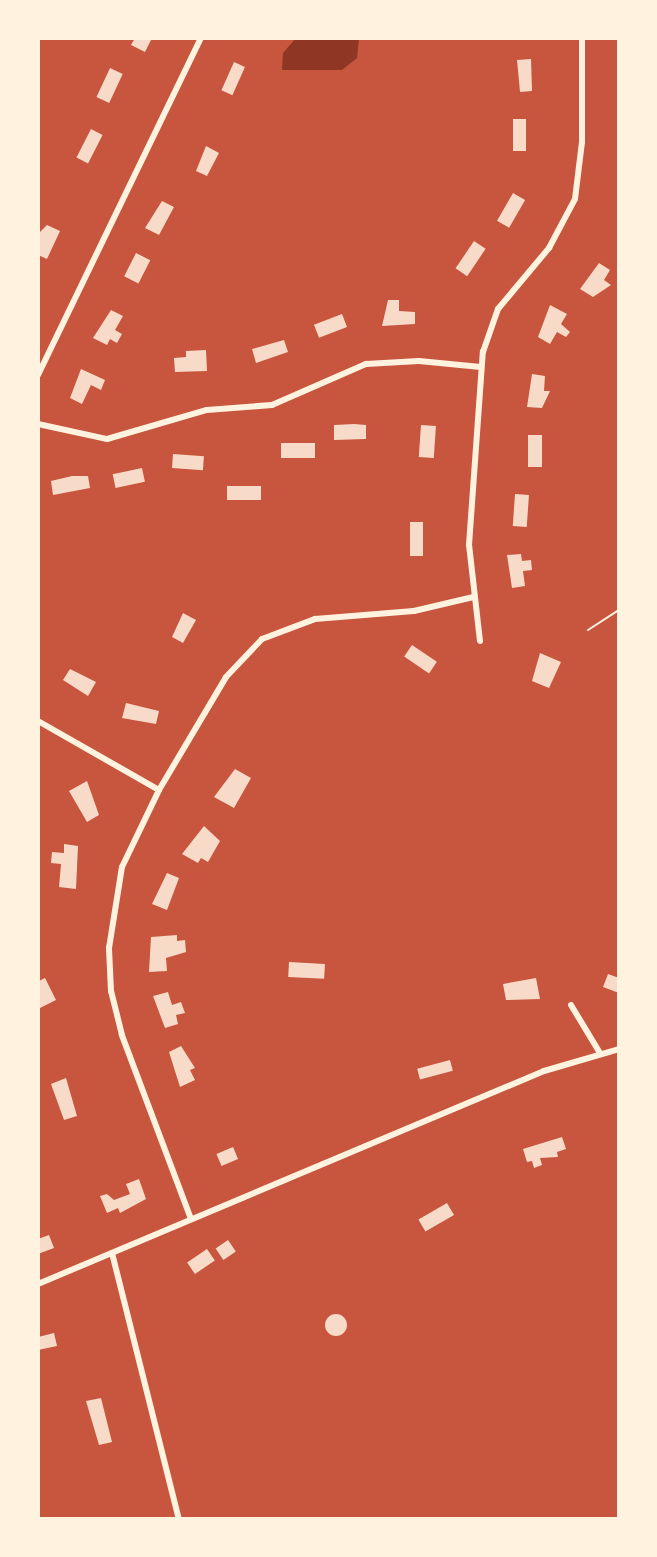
<!DOCTYPE html>
<style>
body{margin:0}
#map{position:relative;width:657px;height:1557px;overflow:hidden;background:#c8553d;font-family:Lora,serif}
div>[style]{position:absolute}
.water>*{inset:0;background:#8f3625}
.building>*{inset:0;background:#f7dbc8;transform-origin:0 0}
.round{border-radius:50%}
.path>*{height:2px;margin:-1px;padding:0 1px;transform-origin:1px;border-radius:1px;background:#fff3e0}
.minor>*{height:6px;margin:-3px;padding:0 3px;transform-origin:3px;border-radius:3px;background:#fff3e0}
span{translate:-50% -50%;white-space:nowrap;text-align:center;line-height:1.15;-webkit-text-stroke:8px #fff3e0;paint-order:stroke}
.frame{position:absolute;inset:0;border:40px solid #fff3e0;pointer-events:none}
</style>
<div id="map">
<div class="water">
<i style="clip-path:polygon(296px 38px,359px 38px,357px 58px,342px 70px,282px 70px,283px 53px)"></i>
</div>
<div class="building">
<i style="clip-path:polygon(135px 38px,152px 38px,145px 52px,131px 45px)"></i>
<i style="clip-path:polygon(531px 59px,532px 91px,520px 92px,517px 60px)"></i>
<i style="left:234px;top:62px;width:12px;height:31px;rotate:24deg"></i>
<i style="left:110px;top:68px;width:14px;height:32px;rotate:25deg"></i>
<i style="left:513px;top:119px;width:13px;height:32px"></i>
<i style="left:91px;top:129px;width:13px;height:32px;rotate:27deg"></i>
<i style="clip-path:polygon(206px 146px,219px 153px,207px 176px,196px 171px)"></i>
<i style="left:513px;top:193px;width:14px;height:32px;rotate:30deg"></i>
<i style="clip-path:polygon(162px 201px,174px 207px,159px 235px,145px 228px)"></i>
<i style="clip-path:polygon(47px 225px,60px 231px,47px 259px,38px 255px,38px 234px)"></i>
<i style="left:474px;top:241px;width:14px;height:33px;rotate:34deg"></i>
<i style="left:136px;top:253px;width:16px;height:26px;rotate:27deg"></i>
<i style="clip-path:polygon(599px 263px,610px 270px,604px 280px,611px 285px,593px 297px,580px 289px)"></i>
<i style="clip-path:polygon(388px 300px,399px 300px,399px 311px,415px 312px,415px 324px,382px 326px)"></i>
<i style="clip-path:polygon(550px 305px,567px 314px,561px 324px,570px 332px,566px 337px,557px 332px,550px 344px,538px 337px)"></i>
<i style="clip-path:polygon(111px 310px,123px 316px,115px 330px,122px 334px,117px 343px,110px 339px,107px 345px,93px 338px)"></i>
<i style="left:342px;top:314px;width:14px;height:30px;rotate:69deg"></i>
<i style="clip-path:polygon(284px 340px,288px 352px,256px 363px,252px 349px)"></i>
<i style="clip-path:polygon(206px 350px,207px 371px,175px 372px,174px 358px,186px 357px,186px 351px)"></i>
<i style="clip-path:polygon(81px 369px,105px 380px,101px 390px,91px 385px,82px 404px,70px 398px)"></i>
<i style="clip-path:polygon(532px 374px,545px 376px,544px 391px,550px 391px,542px 408px,527px 407px)"></i>
<i style="clip-path:polygon(354px 424px,366px 425px,366px 439px,334px 440px,334px 425px)"></i>
<i style="left:421px;top:425px;width:15px;height:32px;rotate:4deg"></i>
<i style="left:528px;top:435px;width:14px;height:32px"></i>
<i style="left:281px;top:443px;width:34px;height:15px"></i>
<i style="left:173px;top:454px;width:31px;height:14px;rotate:4deg"></i>
<i style="left:142px;top:468px;width:14px;height:30px;rotate:78deg"></i>
<i style="clip-path:polygon(72px 476px,88px 476px,90px 488px,53px 495px,51px 481px)"></i>
<i style="left:227px;top:486px;width:34px;height:14px"></i>
<i style="left:515px;top:494px;width:14px;height:32px;rotate:4deg"></i>
<i style="left:410px;top:522px;width:13px;height:34px"></i>
<i style="clip-path:polygon(521px 554px,522px 561px,531px 560px,532px 570px,523px 571px,525px 586px,512px 588px,507px 555px)"></i>
<i style="clip-path:polygon(183px 613px,196px 620px,183px 643px,172px 637px)"></i>
<i style="left:412px;top:645px;width:30px;height:14px;rotate:34deg"></i>
<i style="clip-path:polygon(540px 653px,561px 662px,549px 688px,532px 681px)"></i>
<i style="clip-path:polygon(70px 669px,96px 682px,88px 696px,63px 680px)"></i>
<i style="clip-path:polygon(126px 703px,159px 711px,156px 724px,122px 718px)"></i>
<i style="clip-path:polygon(235px 769px,251px 778px,234px 808px,214px 797px)"></i>
<i style="clip-path:polygon(87px 781px,99px 815px,87px 822px,69px 791px)"></i>
<i style="clip-path:polygon(204px 826px,220px 841px,208px 862px,201px 858px,198px 863px,182px 854px)"></i>
<i style="clip-path:polygon(64px 844px,78px 846px,76px 889px,59px 887px,61px 864px,51px 863px,52px 852px,64px 853px)"></i>
<i style="clip-path:polygon(167px 873px,179px 878px,167px 910px,152px 904px)"></i>
<i style="clip-path:polygon(177px 935px,177px 941px,185px 940px,186px 952px,166px 958px,167px 971px,149px 972px,151px 937px)"></i>
<i style="left:289px;top:962px;width:36px;height:15px;rotate:3deg"></i>
<i style="clip-path:polygon(608px 974px,619px 978px,619px 993px,603px 987px)"></i>
<i style="clip-path:polygon(45px 978px,56px 1000px,38px 1009px,39px 981px)"></i>
<i style="clip-path:polygon(536px 978px,540px 999px,506px 1000px,503px 984px)"></i>
<i style="clip-path:polygon(168px 992px,172px 1005px,181px 1002px,185px 1013px,176px 1015px,178px 1024px,165px 1028px,153px 996px)"></i>
<i style="clip-path:polygon(181px 1046px,195px 1068px,190px 1070px,195px 1080px,180px 1087px,169px 1052px)"></i>
<i style="left:450px;top:1060px;width:11px;height:34px;rotate:75deg"></i>
<i style="clip-path:polygon(66px 1078px,77px 1116px,64px 1120px,51px 1084px)"></i>
<i style="clip-path:polygon(562px 1137px,566px 1149px,557px 1152px,558px 1157px,540px 1158px,542px 1165px,534px 1168px,532px 1161px,527px 1162px,523px 1149px)"></i>
<i style="left:233px;top:1147px;width:13px;height:18px;rotate:67deg"></i>
<i style="clip-path:polygon(139px 1179px,146px 1199px,120px 1213px,118px 1208px,107px 1213px,100px 1196px,107px 1194px,114px 1200px,130px 1194px,126px 1184px)"></i>
<i style="left:447px;top:1203px;width:14px;height:33px;rotate:60deg"></i>
<i style="clip-path:polygon(49px 1235px,54px 1248px,38px 1254px,38px 1239px)"></i>
<i style="left:228px;top:1240px;width:14px;height:15px;rotate:56deg"></i>
<i style="left:207px;top:1249px;width:14px;height:24px;rotate:56deg"></i>
<i class="round" style="left:325px;top:1314px;width:22px;height:22px"></i>
<i style="clip-path:polygon(54px 1333px,57px 1346px,38px 1350px,38px 1337px)"></i>
<i style="clip-path:polygon(101px 1398px,112px 1442px,99px 1445px,86px 1401px)"></i>
</div>
<div class="path">
<i style="left:588px;top:630px;width:37px;rotate:-33deg"></i>
</div>
<div class="minor">
<i style="left:38px;top:375px;width:374px;rotate:-64.2deg"></i>
<i style="left:38px;top:424px;width:71px;rotate:12.3deg"></i>
<i style="left:107px;top:439px;width:104px;rotate:-16.2deg"></i>
<i style="left:207px;top:410px;width:65px;rotate:-4.4deg"></i>
<i style="left:272px;top:405px;width:103px;rotate:-23.6deg"></i>
<i style="left:366px;top:364px;width:53px;rotate:-3.2deg"></i>
<i style="left:419px;top:361px;width:62px;rotate:5.5deg"></i>
<i style="left:480px;top:641px;width:97px;rotate:-96.5deg"></i>
<i style="left:469px;top:545px;width:194px;rotate:-85.9deg"></i>
<i style="left:483px;top:352px;width:46px;rotate:-70.8deg"></i>
<i style="left:498px;top:309px;width:80px;rotate:-50.1deg"></i>
<i style="left:549px;top:248px;width:55px;rotate:-62deg"></i>
<i style="left:575px;top:199px;width:57px;rotate:-83deg"></i>
<i style="left:582px;top:142px;width:104px;rotate:-90deg"></i>
<i style="left:38px;top:721px;width:139px;rotate:29.7deg"></i>
<i style="left:571px;top:1005px;width:56px;rotate:58.9deg"></i>
<i style="left:191px;top:1219px;width:197px;rotate:-110.6deg"></i>
<i style="left:122px;top:1035px;width:45px;rotate:-104deg"></i>
<i style="left:111px;top:991px;width:43px;rotate:-92.7deg"></i>
<i style="left:109px;top:948px;width:82px;rotate:-80.9deg"></i>
<i style="left:122px;top:867px;width:85px;rotate:-64.3deg"></i>
<i style="left:159px;top:790px;width:131px;rotate:-59.3deg"></i>
<i style="left:226px;top:677px;width:52px;rotate:-46.5deg"></i>
<i style="left:262px;top:639px;width:57px;rotate:-20.7deg"></i>
<i style="left:315px;top:619px;width:99px;rotate:-4.6deg"></i>
<i style="left:414px;top:611px;width:61px;rotate:-13.3deg"></i>
<i style="left:112px;top:1253px;width:274px;rotate:75.9deg"></i>
<i style="left:38px;top:1284px;width:549px;rotate:-22.83deg"></i>
<i style="left:544px;top:1071px;width:78px;rotate:-16.3deg"></i>
</div>
<div class="frame"></div>
</div>
